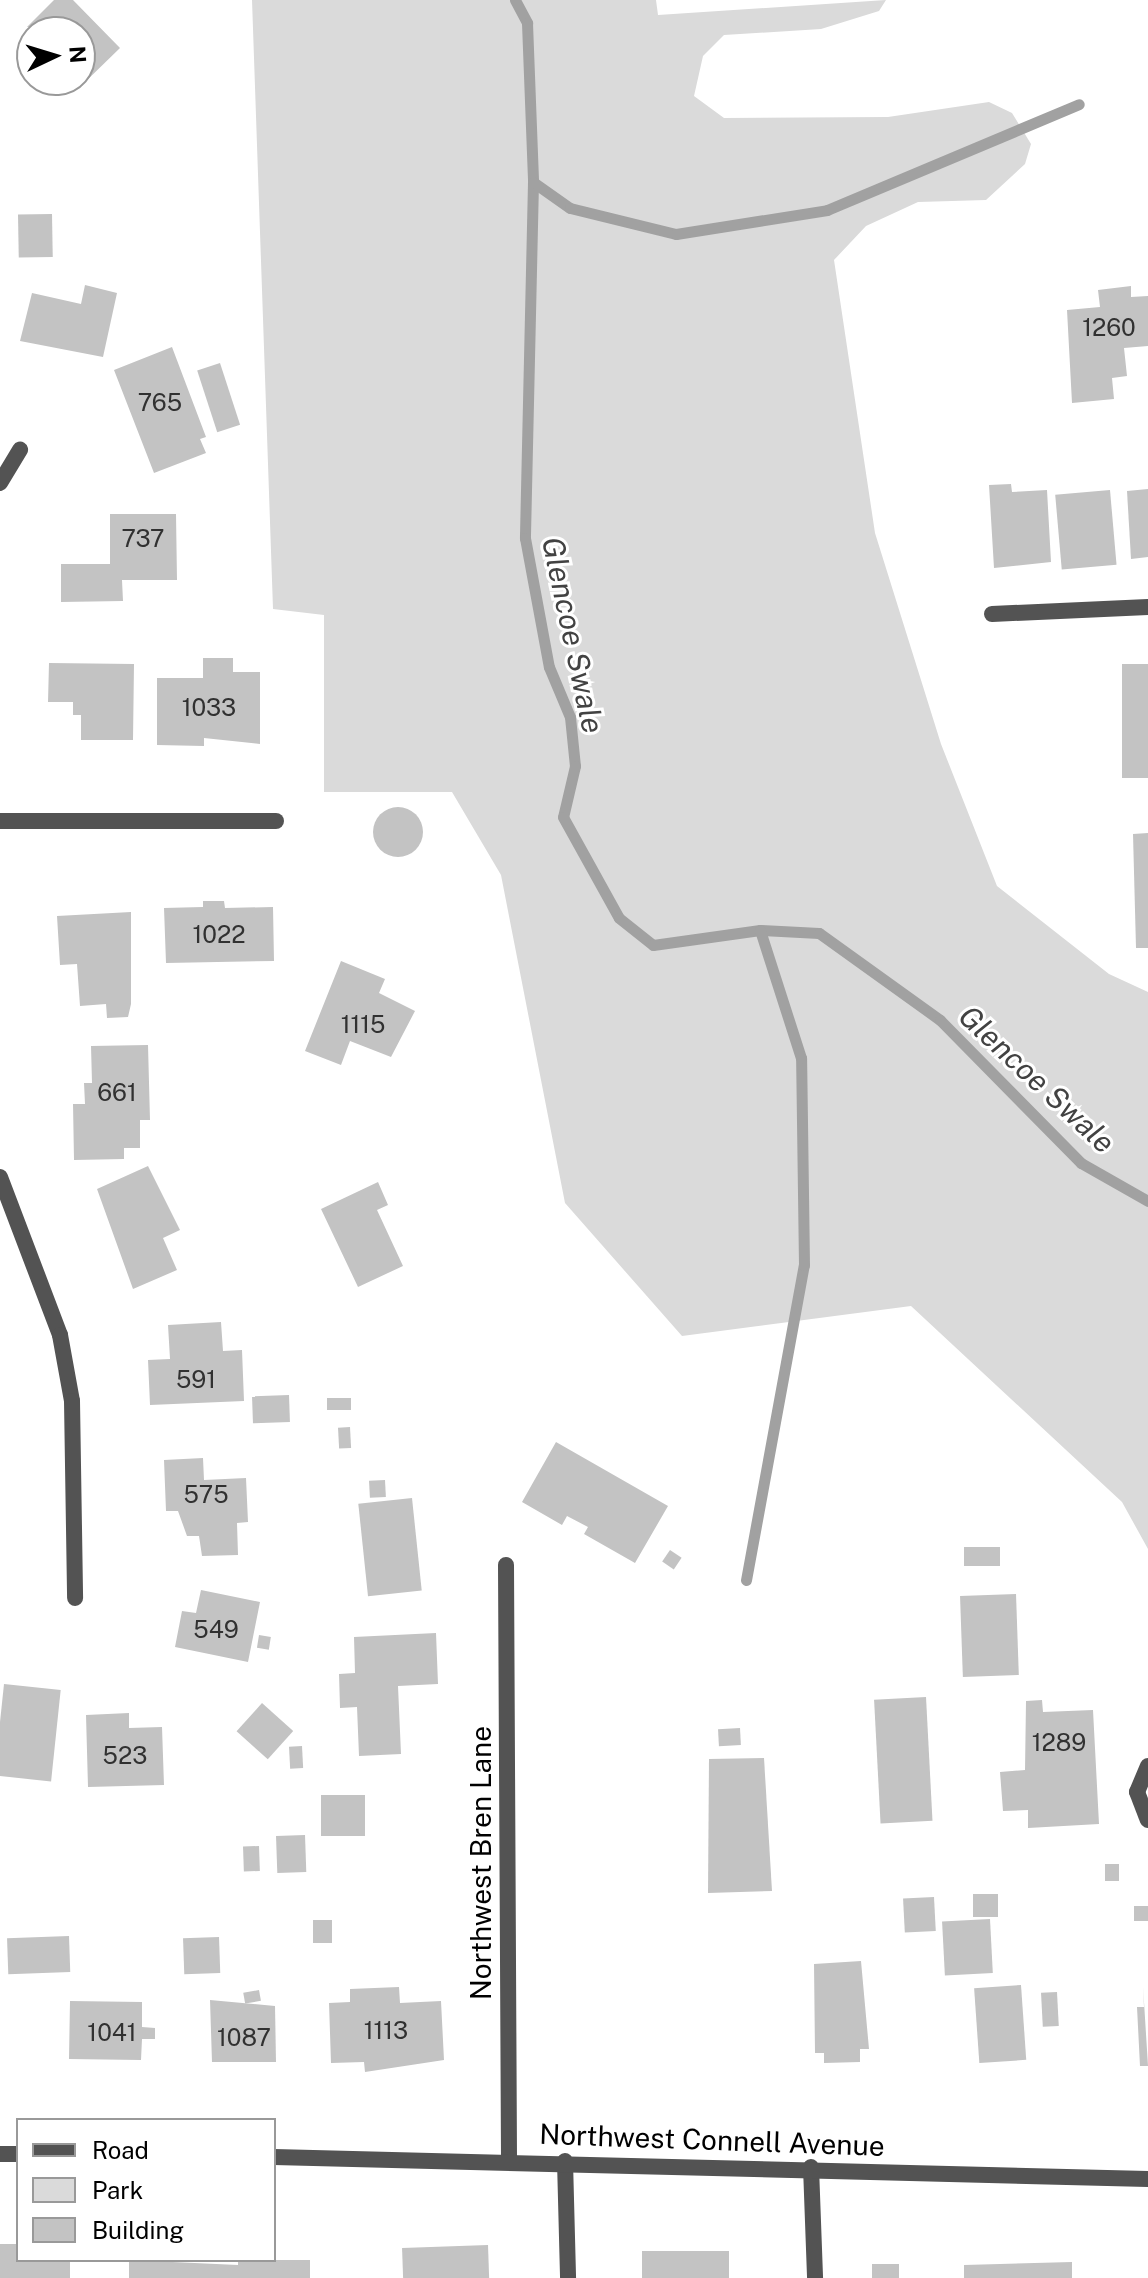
<!DOCTYPE html>
<style>
body{margin:0}
#map{position:relative;width:1148px;height:2278px;overflow:hidden;background:#fff;font-family:"Public Sans",sans-serif}
div>[style]{position:absolute}
.green>*{inset:0;background:#dadada}
.stream>*{height:11px;margin:-5.5px;padding:0 5.5px;transform-origin:5.5px;border-radius:5.5px;background:#a1a1a1}
.building>*{inset:0;background:#c3c3c3;transform-origin:0 0}
.round{border-radius:50%}
.service>*{height:16px;margin:-8px;padding:0 8px;transform-origin:8px;border-radius:8px;background:#535353}
.minor>*{height:16px;margin:-8px;padding:0 8px;transform-origin:8px;border-radius:8px;background:#535353}
.tertiary>*{height:16px;margin:-8px;padding:0 8px;transform-origin:8px;border-radius:8px;background:#535353}
span{translate:-50% -50%;white-space:nowrap;text-align:center;line-height:1.15;-webkit-text-stroke:6px #fff;paint-order:stroke}
.number-label{font-size:24px;color:#313131}
.number-label span{-webkit-text-stroke-width:0}
.street-label{font-size:28px;color:#000}
.water-label{font-size:30px;color:#424242;font-style:italic}
.legend{position:absolute;left:16px;top:2118px;width:260px;height:144px;box-sizing:border-box;background:#fff;border:2px solid #999;margin:0;padding:10px 14px;list-style:none;font-size:24px;color:#000}
.legend li{display:flex;align-items:center;gap:16px;height:40px}
.legend b{width:40px;border:2px solid #999}
.north{position:absolute;left:16px;top:16px;width:80px;height:80px;box-sizing:border-box;background:#fff;border:2px solid #999;border-radius:50%;rotate:86deg;font-size:22px;font-weight:700;line-height:32px;text-align:center;color:#000}
.north::after{content:'';display:block;margin:auto;width:28px;height:36px;background:#000;clip-path:polygon(50% 0,100% 100%,50% 72%,0 100%)}
</style>
<div id="map">
<div class="green">
<i style="clip-path:polygon(252px 0,656px 0,658px 15px,886px 0,879px 11px,821px 29px,724px 35px,703px 56px,694px 96px,724px 118px,888px 117px,989px 102px,1012px 113px,1031px 144px,1025px 164px,986px 200px,918px 202px,866px 226px,834px 260px,875px 533px,941px 744px,997px 886px,1109px 974px,1148px 992px,1148px 1549px,1122px 1502px,911px 1306px,682px 1336px,565px 1203px,501px 875px,452px 792px,324px 792px,324px 615px,273px 609px)"></i>
</div>
<div class="stream">
<i style="left:515px;top:0;width:26px;rotate:62deg"></i>
<i style="left:527px;top:23px;width:159px;rotate:87.8deg"></i>
<i style="left:533px;top:182px;width:356px;rotate:91.3deg"></i>
<i style="left:525px;top:538px;width:131px;rotate:79.5deg"></i>
<i style="left:549px;top:667px;width:54px;rotate:67.2deg"></i>
<i style="left:570px;top:717px;width:49px;rotate:84.2deg"></i>
<i style="left:575px;top:766px;width:52px;rotate:103.2deg"></i>
<i style="left:563px;top:817px;width:115px;rotate:61deg"></i>
<i style="left:619px;top:918px;width:43px;rotate:38.5deg"></i>
<i style="left:653px;top:945px;width:108px;rotate:-8deg"></i>
<i style="left:760px;top:930px;width:59px;rotate:2.9deg"></i>
<i style="left:819px;top:933px;width:149px;rotate:35.7deg"></i>
<i style="left:940px;top:1020px;width:201px;rotate:45.4deg"></i>
<i style="left:1081px;top:1163px;width:77px;rotate:29.6deg"></i>
<i style="left:533px;top:182px;width:45px;rotate:35.1deg"></i>
<i style="left:570px;top:208px;width:109px;rotate:13.8deg"></i>
<i style="left:676px;top:234px;width:153px;rotate:-9deg"></i>
<i style="left:827px;top:210px;width:273px;rotate:-22.8deg"></i>
<i style="left:746px;top:1580px;width:320px;rotate:-79.6deg"></i>
<i style="left:804px;top:1265px;width:207px;rotate:-90.8deg"></i>
<i style="left:801px;top:1058px;width:134px;rotate:-107.8deg"></i>
</div>
<div class="building">
<i style="clip-path:polygon(54px 0,73px 0,120px 48px,82px 85px,80px 32px,27px 27px)"></i>
<i style="left:52px;top:214px;width:43px;height:34px;rotate:89deg"></i>
<i style="clip-path:polygon(85px 285px,117px 293px,103px 357px,20px 341px,32px 293px,81px 304px)"></i>
<i style="clip-path:polygon(1131px 286px,1131px 297px,1148px 296px,1148px 346px,1124px 348px,1127px 376px,1112px 378px,1114px 399px,1072px 403px,1067px 310px,1100px 307px,1098px 290px)"></i>
<i style="clip-path:polygon(172px 347px,206px 437px,200px 439px,206px 453px,154px 473px,114px 370px)"></i>
<i style="left:220px;top:363px;width:65px;height:24px;rotate:72deg"></i>
<i style="clip-path:polygon(1011px 484px,1012px 492px,1047px 490px,1051px 562px,994px 568px,989px 485px)"></i>
<i style="clip-path:polygon(1148px 489px,1148px 557px,1131px 559px,1127px 491px)"></i>
<i style="left:1110px;top:490px;width:75px;height:55px;rotate:85deg"></i>
<i style="clip-path:polygon(110px 514px,176px 514px,177px 580px,122px 580px,123px 601px,61px 602px,61px 564px,110px 564px)"></i>
<i style="clip-path:polygon(203px 658px,233px 658px,233px 672px,260px 672px,260px 744px,204px 738px,204px 746px,157px 745px,157px 678px,203px 678px)"></i>
<i style="clip-path:polygon(49px 663px,134px 664px,133px 740px,81px 740px,81px 715px,73px 715px,73px 702px,48px 702px)"></i>
<i style="left:1148px;top:664px;width:114px;height:26px;rotate:90deg"></i>
<i class="round" style="left:373px;top:807px;width:50px;height:50px"></i>
<i style="clip-path:polygon(1148px 833px,1148px 948px,1136px 948px,1133px 834px)"></i>
<i style="clip-path:polygon(203px 901px,224px 901px,225px 908px,273px 907px,274px 961px,166px 963px,164px 908px,203px 907px)"></i>
<i style="clip-path:polygon(131px 912px,131px 1004px,128px 1017px,107px 1018px,106px 1004px,80px 1006px,77px 964px,60px 965px,57px 916px)"></i>
<i style="clip-path:polygon(341px 961px,385px 979px,379px 993px,415px 1011px,391px 1057px,350px 1041px,341px 1065px,305px 1051px)"></i>
<i style="clip-path:polygon(148px 1045px,150px 1120px,140px 1120px,140px 1148px,124px 1148px,124px 1159px,74px 1160px,73px 1104px,85px 1104px,84px 1083px,92px 1083px,91px 1046px)"></i>
<i style="clip-path:polygon(148px 1166px,180px 1230px,163px 1238px,177px 1270px,133px 1289px,97px 1189px)"></i>
<i style="clip-path:polygon(378px 1182px,388px 1205px,377px 1210px,403px 1266px,358px 1287px,321px 1209px)"></i>
<i style="clip-path:polygon(221px 1322px,223px 1351px,242px 1350px,244px 1401px,150px 1405px,148px 1360px,170px 1359px,168px 1325px)"></i>
<i style="left:289px;top:1395px;width:27px;height:37px;rotate:88deg"></i>
<i style="left:351px;top:1398px;width:12px;height:24px;rotate:90deg"></i>
<i style="left:350px;top:1427px;width:21px;height:12px;rotate:87deg"></i>
<i style="clip-path:polygon(556px 1442px,668px 1506px,635px 1563px,584px 1534px,588px 1527px,567px 1516px,562px 1525px,522px 1502px)"></i>
<i style="clip-path:polygon(203px 1458px,204px 1480px,246px 1478px,248px 1522px,237px 1523px,238px 1555px,202px 1556px,199px 1536px,187px 1536px,178px 1511px,166px 1511px,164px 1460px)"></i>
<i style="left:385px;top:1480px;width:17px;height:16px;rotate:87deg"></i>
<i style="left:412px;top:1498px;width:93px;height:54px;rotate:84deg"></i>
<i style="left:1000px;top:1547px;width:19px;height:36px;rotate:90deg"></i>
<i style="left:670px;top:1550px;width:14px;height:14px;rotate:34deg"></i>
<i style="clip-path:polygon(201px 1590px,260px 1602px,248px 1662px,175px 1647px,182px 1611px,196px 1613px)"></i>
<i style="left:1016px;top:1594px;width:81px;height:56px;rotate:88deg"></i>
<i style="clip-path:polygon(436px 1633px,438px 1684px,398px 1686px,401px 1754px,359px 1756px,357px 1707px,340px 1708px,339px 1674px,355px 1673px,354px 1637px)"></i>
<i style="left:259px;top:1635px;width:12px;height:13px;rotate:9deg"></i>
<i style="left:4px;top:1684px;width:57px;height:92px;rotate:6deg"></i>
<i style="left:926px;top:1697px;width:124px;height:52px;rotate:87deg"></i>
<i style="clip-path:polygon(1042px 1700px,1043px 1712px,1093px 1710px,1099px 1824px,1028px 1828px,1028px 1810px,1003px 1811px,1000px 1772px,1025px 1770px,1026px 1701px)"></i>
<i style="left:262px;top:1703px;width:42px;height:38px;rotate:42deg"></i>
<i style="clip-path:polygon(129px 1713px,129px 1728px,162px 1727px,164px 1785px,88px 1787px,86px 1715px)"></i>
<i style="left:740px;top:1728px;width:17px;height:22px;rotate:87deg"></i>
<i style="left:302px;top:1746px;width:22px;height:13px;rotate:87deg"></i>
<i style="clip-path:polygon(764px 1758px,772px 1891px,708px 1893px,709px 1759px)"></i>
<i style="left:321px;top:1795px;width:44px;height:41px"></i>
<i style="left:305px;top:1835px;width:37px;height:29px;rotate:88deg"></i>
<i style="left:259px;top:1846px;width:25px;height:16px;rotate:88deg"></i>
<i style="left:1119px;top:1864px;width:17px;height:14px;rotate:90deg"></i>
<i style="left:973px;top:1894px;width:25px;height:23px"></i>
<i style="left:934px;top:1897px;width:34px;height:31px;rotate:87deg"></i>
<i style="left:1148px;top:1906px;width:15px;height:14px;rotate:90deg"></i>
<i style="left:990px;top:1919px;width:54px;height:48px;rotate:87deg"></i>
<i style="left:313px;top:1920px;width:19px;height:23px"></i>
<i style="left:69px;top:1936px;width:36px;height:62px;rotate:88deg"></i>
<i style="left:219px;top:1937px;width:36px;height:36px;rotate:88deg"></i>
<i style="clip-path:polygon(861px 1961px,869px 2049px,860px 2049px,860px 2062px,824px 2063px,824px 2053px,815px 2053px,814px 1964px)"></i>
<i style="left:1021px;top:1985px;width:75px;height:47px;rotate:86deg"></i>
<i style="clip-path:polygon(1143px 1986px,1148px 2066px,1140px 2066px,1137px 2007px,1144px 2007px)"></i>
<i style="clip-path:polygon(399px 1987px,400px 2003px,441px 2001px,444px 2060px,365px 2072px,364px 2062px,331px 2063px,329px 2003px,350px 2002px,350px 1989px)"></i>
<i style="left:259px;top:1990px;width:11px;height:16px;rotate:80deg"></i>
<i style="left:1057px;top:1992px;width:34px;height:16px;rotate:87deg"></i>
<i style="clip-path:polygon(210px 2000px,275px 2006px,276px 2062px,212px 2062px)"></i>
<i style="clip-path:polygon(70px 2001px,142px 2002px,142px 2027px,155px 2028px,155px 2039px,142px 2039px,141px 2060px,69px 2059px)"></i>
<i style="clip-path:polygon(0 2244px,18px 2244px,18px 2260px,70px 2260px,70px 2278px,0 2278px)"></i>
<i style="left:488px;top:2245px;width:33px;height:86px;rotate:88deg"></i>
<i style="left:729px;top:2251px;width:27px;height:87px;rotate:90deg"></i>
<i style="clip-path:polygon(129px 2260px,238px 2265px,238px 2260px,310px 2260px,310px 2278px,129px 2278px)"></i>
<i style="clip-path:polygon(1072px 2262px,1072px 2278px,964px 2278px,964px 2265px)"></i>
<i style="left:872px;top:2264px;width:27px;height:14px"></i>
</div>
<div class="service">
<i style="left:1148px;top:1766px;width:28px;rotate:113deg"></i>
<i style="left:1137px;top:1792px;width:30px;rotate:69deg"></i>
</div>
<div class="minor">
<i style="left:0;top:483px;width:39px;rotate:-59deg"></i>
<i style="left:992px;top:614px;width:156px;rotate:-2.6deg"></i>
<i style="left:0;top:821px;width:276px"></i>
<i style="left:0;top:1177px;width:169px;rotate:69.2deg"></i>
<i style="left:60px;top:1335px;width:67px;rotate:79.7deg"></i>
<i style="left:72px;top:1401px;width:197px;rotate:89.1deg"></i>
<i style="left:506px;top:1565px;width:595px;rotate:89.71deg"></i>
<i style="left:565px;top:2161px;width:117px;rotate:88.5deg"></i>
<i style="left:811px;top:2167px;width:111px;rotate:87.9deg"></i>
</div>
<div class="tertiary">
<i style="left:0;top:2154px;width:18px"></i>
<i style="left:274px;top:2157px;width:874px;rotate:1.44deg"></i>
</div>
<div class="number-label">
<span style="left:1109px;top:328px">1260</span>
<span style="left:160px;top:403px">765</span>
<span style="left:143px;top:539px">737</span>
<span style="left:209px;top:708px">1033</span>
<span style="left:219px;top:935px">1022</span>
<span style="left:363px;top:1025px">1115</span>
<span style="left:117px;top:1093px">661</span>
<span style="left:196px;top:1380px">591</span>
<span style="left:206px;top:1495px">575</span>
<span style="left:216px;top:1630px">549</span>
<span style="left:1059px;top:1743px">1289</span>
<span style="left:125px;top:1756px">523</span>
<span style="left:386px;top:2031px">1113</span>
<span style="left:112px;top:2033px">1041</span>
<span style="left:244px;top:2038px">1087</span>
</div>
<div class="street-label">
<span style="left:481px;top:1863px;rotate:-90deg">Northwest Bren Lane</span>
<span style="left:712px;top:2140px;rotate:2deg">Northwest Connell Avenue</span>
</div>
<div class="water-label">
<span style="left:573px;top:635px;rotate:78deg">Glencoe Swale</span>
<span style="left:1037px;top:1079px;rotate:43deg">Glencoe Swale</span>
</div>
<ul class="legend">
<li><b style="height:10px;background:#535353"></b>Road</li>
<li><b style="height:22px;background:#dadada"></b>Park</li>
<li><b style="height:22px;background:#c3c3c3"></b>Building</li>
</ul>
<div class="north">N</div>
</div>
